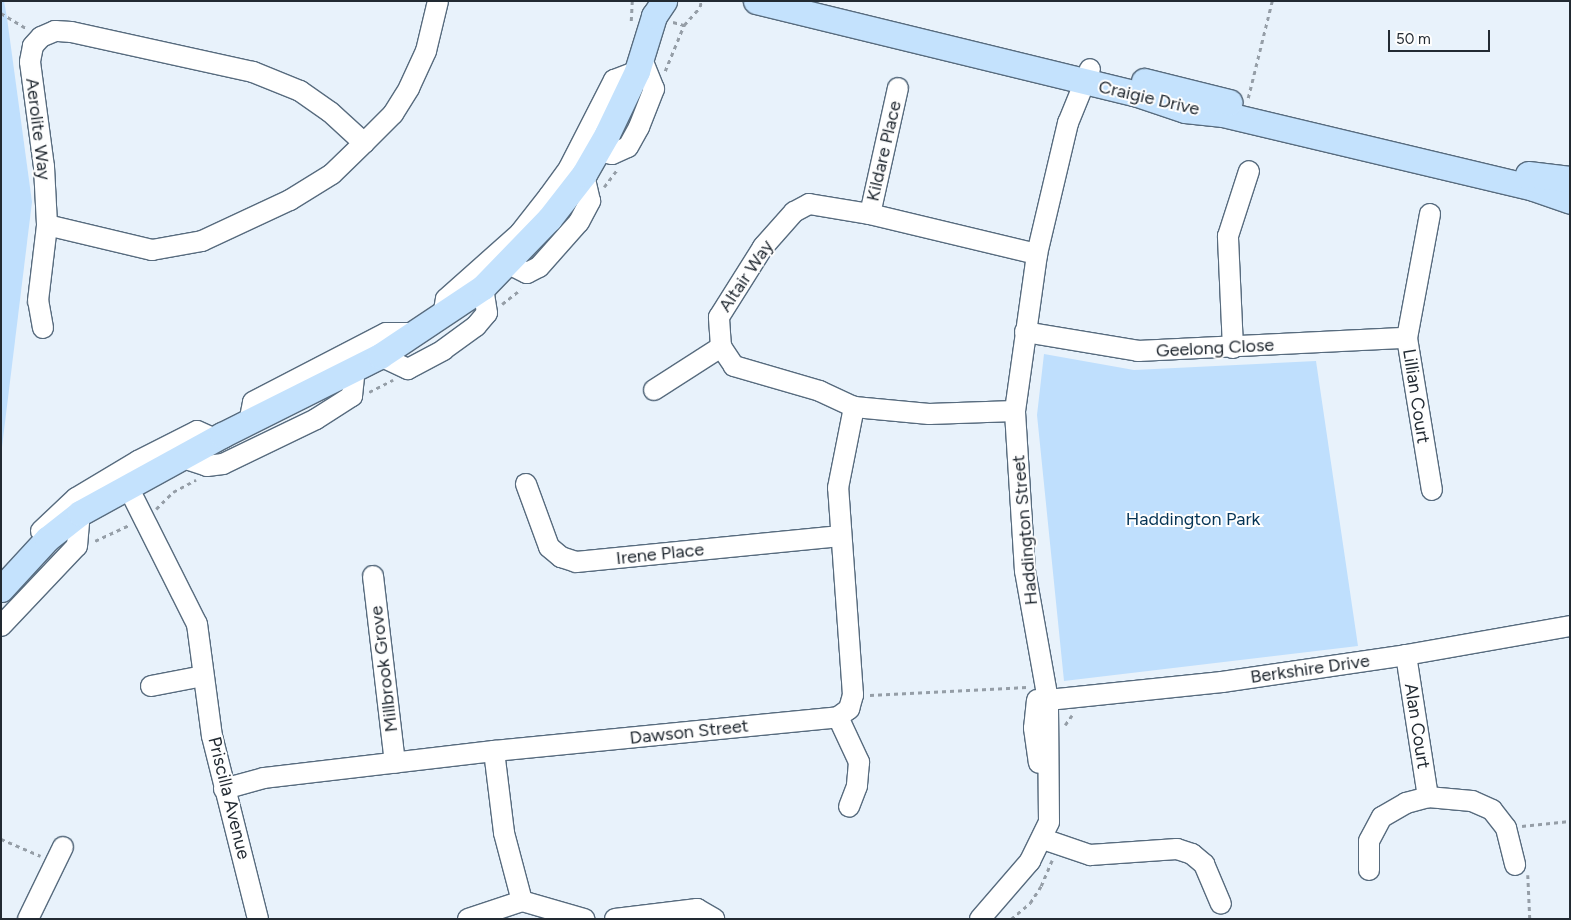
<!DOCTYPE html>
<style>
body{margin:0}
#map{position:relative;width:1571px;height:920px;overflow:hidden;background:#e8f2fb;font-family:Figtree,sans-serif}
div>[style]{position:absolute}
.green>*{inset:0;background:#bfdffd}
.path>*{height:2.5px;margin-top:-1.25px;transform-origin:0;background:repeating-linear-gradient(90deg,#959ea7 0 4px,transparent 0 8px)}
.roads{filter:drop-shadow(1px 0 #576b7e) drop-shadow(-1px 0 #576b7e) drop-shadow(0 1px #576b7e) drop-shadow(0 -1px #576b7e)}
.minor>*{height:20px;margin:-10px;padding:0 10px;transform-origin:10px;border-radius:10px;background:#fff}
.major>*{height:25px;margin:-12.5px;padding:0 12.5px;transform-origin:12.5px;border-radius:12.5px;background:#c4e2fd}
span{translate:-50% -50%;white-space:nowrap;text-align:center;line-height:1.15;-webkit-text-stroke:4px #fefefe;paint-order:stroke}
.street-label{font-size:18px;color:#222a32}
.park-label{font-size:18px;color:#053456}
.frame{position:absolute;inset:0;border:2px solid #222a32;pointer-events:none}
.scale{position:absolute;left:1388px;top:30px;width:102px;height:22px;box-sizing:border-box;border:2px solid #222a32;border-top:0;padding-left:6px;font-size:15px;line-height:18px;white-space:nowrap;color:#222a32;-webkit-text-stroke:4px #fefefe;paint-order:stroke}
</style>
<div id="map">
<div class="green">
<i style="clip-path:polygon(1px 1px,4px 1px,7px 18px,32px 202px,1px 455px)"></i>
<i style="clip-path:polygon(1044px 354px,1134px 370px,1316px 361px,1358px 646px,1064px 681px,1037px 415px)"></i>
</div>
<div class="path">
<i style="left:1px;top:13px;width:31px;rotate:31deg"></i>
<i style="left:631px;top:21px;width:20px;rotate:-87deg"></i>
<i style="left:673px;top:22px;width:11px;rotate:15deg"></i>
<i style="left:665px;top:71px;width:50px;rotate:-67.6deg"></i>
<i style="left:684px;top:25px;width:24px;rotate:-48deg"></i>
<i style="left:700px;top:7px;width:6px;rotate:-81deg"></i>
<i style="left:1248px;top:98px;width:100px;rotate:-76.1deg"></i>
<i style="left:604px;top:187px;width:21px;rotate:-53deg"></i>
<i style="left:502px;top:304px;width:24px;rotate:-38deg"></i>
<i style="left:369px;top:392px;width:27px;rotate:-27deg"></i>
<i style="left:156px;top:509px;width:24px;rotate:-45deg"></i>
<i style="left:173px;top:492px;width:26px;rotate:-28deg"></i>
<i style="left:95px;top:541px;width:38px;rotate:-25deg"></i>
<i style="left:870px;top:695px;width:157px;rotate:-2.9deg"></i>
<i style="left:1065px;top:725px;width:12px;rotate:-55deg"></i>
<i style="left:1522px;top:826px;width:48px;rotate:-5.9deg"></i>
<i style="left:1px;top:839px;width:43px;rotate:23deg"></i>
<i style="left:1528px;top:875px;width:44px;rotate:87.4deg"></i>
<i style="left:1011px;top:919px;width:25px;rotate:-40deg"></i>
<i style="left:1030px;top:903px;width:20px;rotate:-57deg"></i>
<i style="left:1041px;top:886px;width:28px;rotate:-67deg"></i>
</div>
<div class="roads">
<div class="minor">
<i style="left:364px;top:143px;width:46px;rotate:-137.6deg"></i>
<i style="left:330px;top:112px;width:37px;rotate:-145deg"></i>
<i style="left:300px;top:91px;width:51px;rotate:-158deg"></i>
<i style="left:253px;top:72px;width:186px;rotate:-167.6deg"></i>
<i style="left:71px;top:32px;width:16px;rotate:-176deg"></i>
<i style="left:55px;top:31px;width:15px;rotate:157deg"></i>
<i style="left:41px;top:37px;width:12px;rotate:132deg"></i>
<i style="left:33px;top:46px;width:16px;rotate:101deg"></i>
<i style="left:30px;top:62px;width:106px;rotate:82.4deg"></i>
<i style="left:44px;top:167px;width:58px;rotate:87deg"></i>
<i style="left:47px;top:225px;width:108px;rotate:13.4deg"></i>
<i style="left:152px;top:250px;width:51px;rotate:-10.2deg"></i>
<i style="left:202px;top:241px;width:97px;rotate:-25deg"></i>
<i style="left:290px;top:200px;width:49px;rotate:-31.8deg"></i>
<i style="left:332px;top:174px;width:45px;rotate:-44.1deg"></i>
<i style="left:364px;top:143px;width:41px;rotate:-45deg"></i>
<i style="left:393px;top:114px;width:31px;rotate:-58deg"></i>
<i style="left:409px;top:88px;width:41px;rotate:-65.3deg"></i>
<i style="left:426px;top:51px;width:51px;rotate:-76.5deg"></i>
<i style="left:597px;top:151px;width:15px;rotate:11deg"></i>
<i style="left:612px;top:154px;width:17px;rotate:-24deg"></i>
<i style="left:628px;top:147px;width:23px;rotate:-61deg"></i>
<i style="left:639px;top:127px;width:41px;rotate:-68.5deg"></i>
<i style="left:654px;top:89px;width:35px;rotate:-112deg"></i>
<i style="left:870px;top:214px;width:129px;rotate:-77.5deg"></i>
<i style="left:1430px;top:214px;width:126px;rotate:100.5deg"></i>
<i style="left:1407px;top:338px;width:154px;rotate:80.7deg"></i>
<i style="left:509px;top:264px;width:20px;rotate:27deg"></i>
<i style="left:527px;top:273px;width:13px;rotate:-27deg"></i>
<i style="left:539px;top:267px;width:60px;rotate:-48.4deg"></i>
<i style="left:579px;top:222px;width:24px;rotate:-62deg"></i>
<i style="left:590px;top:201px;width:28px;rotate:-103deg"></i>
<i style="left:444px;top:310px;width:11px;rotate:-80deg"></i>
<i style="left:446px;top:299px;width:99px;rotate:-41.7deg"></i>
<i style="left:520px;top:233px;width:47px;rotate:-51.9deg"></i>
<i style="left:549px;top:196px;width:34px;rotate:-54deg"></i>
<i style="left:569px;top:168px;width:99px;rotate:-62.9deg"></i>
<i style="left:614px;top:80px;width:25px;rotate:-21deg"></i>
<i style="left:43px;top:328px;width:27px;rotate:-100deg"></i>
<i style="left:38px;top:301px;width:77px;rotate:-83.2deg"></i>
<i style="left:1025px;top:332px;width:115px;rotate:9.5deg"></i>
<i style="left:1138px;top:351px;width:269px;rotate:-2.8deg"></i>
<i style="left:1233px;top:348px;width:112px;rotate:-92.6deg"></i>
<i style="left:1228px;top:236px;width:68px;rotate:-72.1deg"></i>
<i style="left:380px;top:356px;width:31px;rotate:25deg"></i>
<i style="left:408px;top:369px;width:40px;rotate:-28deg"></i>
<i style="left:443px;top:350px;width:41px;rotate:-36deg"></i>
<i style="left:476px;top:326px;width:17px;rotate:-50deg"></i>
<i style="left:487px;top:313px;width:26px;rotate:-99deg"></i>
<i style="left:654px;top:390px;width:80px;rotate:-32.7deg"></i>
<i style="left:1015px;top:411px;width:86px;rotate:178deg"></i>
<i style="left:929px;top:414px;width:75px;rotate:-174.7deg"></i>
<i style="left:854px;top:407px;width:38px;rotate:-155deg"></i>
<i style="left:820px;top:391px;width:90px;rotate:-163.8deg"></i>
<i style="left:734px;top:366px;width:23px;rotate:-124deg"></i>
<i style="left:721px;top:347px;width:30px;rotate:-94deg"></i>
<i style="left:719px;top:317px;width:83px;rotate:-57.8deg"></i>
<i style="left:763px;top:247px;width:47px;rotate:-48.5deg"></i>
<i style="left:794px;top:212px;width:17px;rotate:-28deg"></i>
<i style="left:809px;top:204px;width:62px;rotate:9.3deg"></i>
<i style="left:870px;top:214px;width:172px;rotate:13.5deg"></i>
<i style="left:249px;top:423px;width:21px;rotate:-79deg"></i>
<i style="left:253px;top:402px;width:150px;rotate:-27.4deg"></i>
<i style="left:386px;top:333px;width:30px"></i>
<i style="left:183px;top:458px;width:25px;rotate:18deg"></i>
<i style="left:207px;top:466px;width:16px;rotate:-7deg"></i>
<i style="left:223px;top:464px;width:103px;rotate:-25.8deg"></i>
<i style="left:316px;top:419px;width:43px;rotate:-32.6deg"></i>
<i style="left:352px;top:396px;width:28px;rotate:-84deg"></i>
<i style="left:526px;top:484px;width:67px;rotate:69.9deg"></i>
<i style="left:549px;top:547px;width:16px;rotate:40deg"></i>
<i style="left:561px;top:557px;width:16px;rotate:18deg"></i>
<i style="left:576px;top:562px;width:266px;rotate:-5.6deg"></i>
<i style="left:128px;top:487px;width:153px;rotate:63.3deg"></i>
<i style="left:197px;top:624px;width:113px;rotate:82.4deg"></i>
<i style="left:212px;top:736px;width:189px;rotate:75.9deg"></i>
<i style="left:41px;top:531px;width:48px;rotate:-43.3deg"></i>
<i style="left:76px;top:498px;width:72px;rotate:-30.8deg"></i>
<i style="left:138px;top:461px;width:66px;rotate:-27deg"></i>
<i style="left:197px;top:431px;width:20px;rotate:24deg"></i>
<i style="left:373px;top:576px;width:188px;rotate:83.3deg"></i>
<i style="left:1px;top:626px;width:110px;rotate:-46.5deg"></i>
<i style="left:77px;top:546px;width:33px;rotate:-85deg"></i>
<i style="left:1406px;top:655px;width:144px;rotate:81.2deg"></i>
<i style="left:151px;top:686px;width:53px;rotate:-10.9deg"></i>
<i style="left:1037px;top:700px;width:28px;rotate:96deg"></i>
<i style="left:1034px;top:728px;width:35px;rotate:82deg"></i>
<i style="left:1048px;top:700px;width:175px;rotate:-5.9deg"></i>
<i style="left:1222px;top:682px;width:186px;rotate:-8.3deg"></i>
<i style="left:1406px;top:655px;width:167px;rotate:-10deg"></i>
<i style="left:838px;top:717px;width:50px;rotate:65deg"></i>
<i style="left:859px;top:762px;width:24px;rotate:95deg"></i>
<i style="left:857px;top:786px;width:22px;rotate:111deg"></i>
<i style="left:494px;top:751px;width:83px;rotate:83deg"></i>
<i style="left:504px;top:833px;width:70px;rotate:75.2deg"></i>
<i style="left:522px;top:901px;width:65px;rotate:16.2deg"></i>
<i style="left:224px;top:789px;width:41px;rotate:-15.4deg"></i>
<i style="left:264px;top:778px;width:232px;rotate:-6.7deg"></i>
<i style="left:494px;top:751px;width:346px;rotate:-5.6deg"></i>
<i style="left:838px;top:717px;width:14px;rotate:-36deg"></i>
<i style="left:849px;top:709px;width:15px;rotate:-74deg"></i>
<i style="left:853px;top:695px;width:208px;rotate:-94.1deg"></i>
<i style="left:838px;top:488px;width:83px;rotate:-78.8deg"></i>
<i style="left:1043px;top:839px;width:50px;rotate:18.8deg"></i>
<i style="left:1090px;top:855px;width:87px;rotate:-3.9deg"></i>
<i style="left:1177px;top:849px;width:16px;rotate:18deg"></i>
<i style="left:1192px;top:854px;width:16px;rotate:40deg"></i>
<i style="left:1204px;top:864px;width:43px;rotate:67deg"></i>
<i style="left:1369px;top:870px;width:29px;rotate:-90deg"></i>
<i style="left:1369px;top:841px;width:27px;rotate:-62deg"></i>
<i style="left:1382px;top:817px;width:28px;rotate:-30deg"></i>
<i style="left:1406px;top:803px;width:23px;rotate:-15deg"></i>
<i style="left:1428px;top:797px;width:44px;rotate:5.2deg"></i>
<i style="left:1472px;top:801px;width:22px;rotate:24deg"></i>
<i style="left:1492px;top:810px;width:23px;rotate:52deg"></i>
<i style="left:1506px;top:828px;width:38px;rotate:76deg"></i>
<i style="left:28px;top:919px;width:80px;rotate:-64.1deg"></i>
<i style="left:468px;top:919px;width:57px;rotate:-18.4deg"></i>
<i style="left:615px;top:919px;width:83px;rotate:-7deg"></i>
<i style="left:697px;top:909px;width:20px;rotate:30deg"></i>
<i style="left:980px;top:919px;width:77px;rotate:-49.2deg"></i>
<i style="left:1030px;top:861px;width:43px;rotate:-64deg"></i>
<i style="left:1049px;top:822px;width:122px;rotate:-90.5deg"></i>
<i style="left:1048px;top:700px;width:131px;rotate:-100.1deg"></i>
<i style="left:1025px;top:571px;width:160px;rotate:-93.6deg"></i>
<i style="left:1015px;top:411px;width:159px;rotate:-82deg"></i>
<i style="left:1037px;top:254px;width:135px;rotate:-76.7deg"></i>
<i style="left:1068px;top:123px;width:58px;rotate:-67.8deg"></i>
</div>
<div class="major">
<i style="left:756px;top:1px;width:389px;rotate:13.7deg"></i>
<i style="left:1134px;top:93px;width:54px;rotate:18.4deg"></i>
<i style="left:1185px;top:110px;width:38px;rotate:6deg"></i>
<i style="left:1223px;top:114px;width:319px;rotate:13.4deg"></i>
<i style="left:1533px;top:188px;width:39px;rotate:19deg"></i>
<i style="left:1144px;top:81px;width:88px;rotate:13.9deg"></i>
<i style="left:1528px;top:174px;width:42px;rotate:6.8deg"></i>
<i style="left:1px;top:589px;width:68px;rotate:-47.4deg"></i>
<i style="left:47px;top:539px;width:42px;rotate:-38.2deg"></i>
<i style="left:80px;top:513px;width:162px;rotate:-28.8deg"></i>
<i style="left:222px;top:435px;width:177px;rotate:-26.6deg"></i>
<i style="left:380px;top:356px;width:124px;rotate:-33.8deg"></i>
<i style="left:483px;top:287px;width:95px;rotate:-45.9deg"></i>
<i style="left:549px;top:219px;width:57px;rotate:-52.1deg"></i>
<i style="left:584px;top:174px;width:46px;rotate:-60.1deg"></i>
<i style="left:607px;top:134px;width:70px;rotate:-64.5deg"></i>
<i style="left:637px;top:71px;width:58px;rotate:-72.8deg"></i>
<i style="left:654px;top:16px;width:18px;rotate:-56deg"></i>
</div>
</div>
<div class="street-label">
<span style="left:1149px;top:98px;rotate:13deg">Craigie Drive</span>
<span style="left:38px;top:129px;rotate:83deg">Aerolite Way</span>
<span style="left:884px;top:151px;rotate:-77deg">Kildare Place</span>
<span style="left:746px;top:276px;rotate:-56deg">Altair Way</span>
<span style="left:1215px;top:348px;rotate:-3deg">Geelong Close</span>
<span style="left:1416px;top:396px;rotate:81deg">Lillian Court</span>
<span style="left:1025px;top:530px;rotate:-95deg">Haddington Street</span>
<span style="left:660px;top:554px;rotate:-6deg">Irene Place</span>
<span style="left:384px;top:669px;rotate:-97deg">Millbrook Grove</span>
<span style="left:1310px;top:669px;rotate:-8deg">Berkshire Drive</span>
<span style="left:1417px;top:726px;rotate:81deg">Alan Court</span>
<span style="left:689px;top:732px;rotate:-6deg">Dawson Street</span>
<span style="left:229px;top:798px;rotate:76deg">Priscilla Avenue</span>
</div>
<div class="park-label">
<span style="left:1193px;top:519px">Haddington Park</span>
</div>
<div class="frame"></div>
<div class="scale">50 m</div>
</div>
